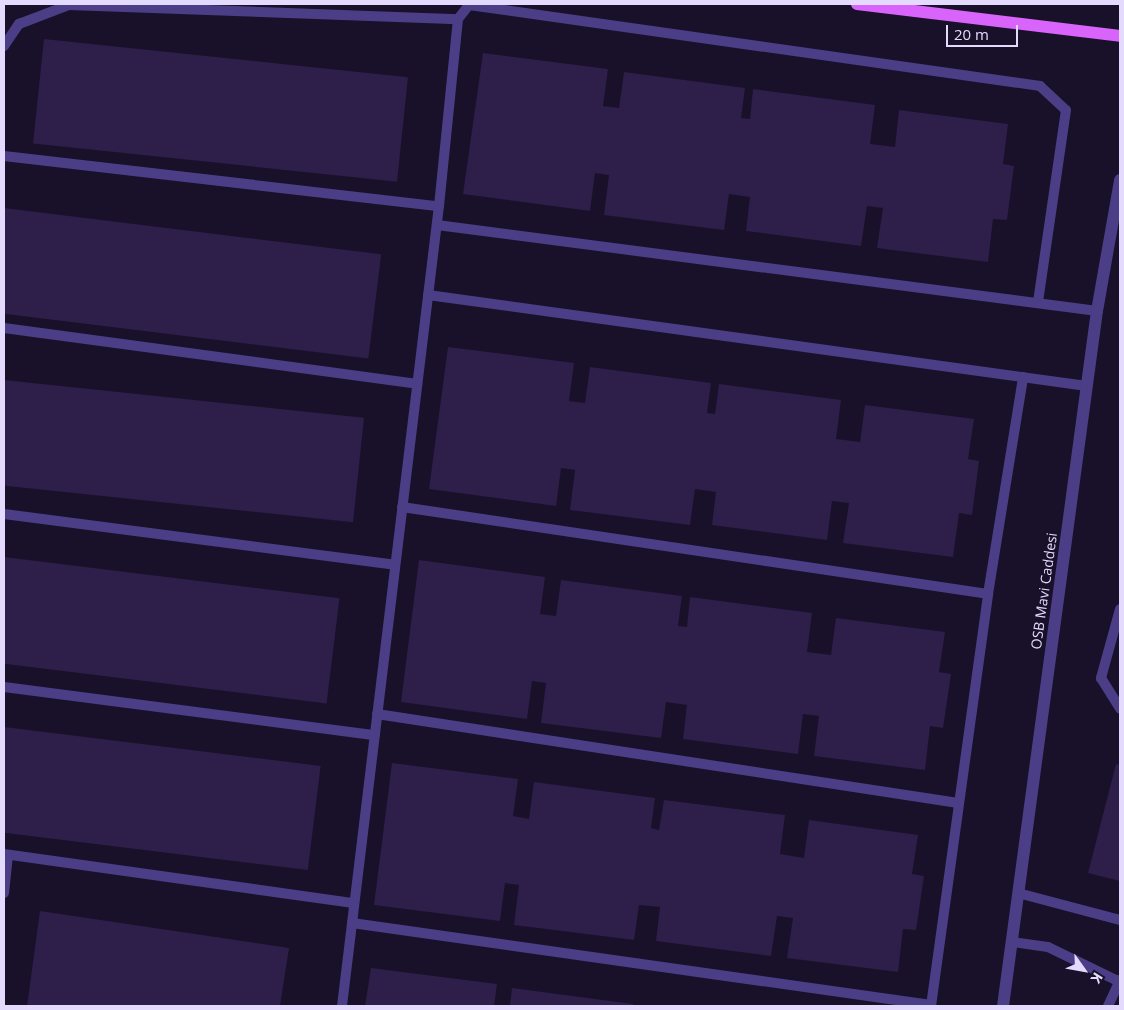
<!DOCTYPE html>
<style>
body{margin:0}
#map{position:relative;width:1124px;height:1010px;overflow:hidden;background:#191129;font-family:"Open Sans",sans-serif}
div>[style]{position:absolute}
.building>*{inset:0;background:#2d1e4a;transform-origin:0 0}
.lane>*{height:10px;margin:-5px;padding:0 5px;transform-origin:5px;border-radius:5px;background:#4b3e87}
.street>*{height:12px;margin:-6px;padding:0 6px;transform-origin:6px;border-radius:6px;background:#4b3e87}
.primary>*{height:12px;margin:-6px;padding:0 6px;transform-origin:6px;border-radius:6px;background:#d964fb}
span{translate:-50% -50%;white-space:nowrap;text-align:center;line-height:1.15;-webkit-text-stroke:5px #191129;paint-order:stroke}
.street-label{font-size:14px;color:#e4dafe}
.frame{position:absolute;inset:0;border:5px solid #e4dafe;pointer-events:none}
.north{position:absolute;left:1059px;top:945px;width:50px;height:50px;-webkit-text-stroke:4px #191129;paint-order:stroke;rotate:122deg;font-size:14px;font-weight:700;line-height:20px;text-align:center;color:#e4dafe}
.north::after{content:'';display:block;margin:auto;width:18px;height:22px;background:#e4dafe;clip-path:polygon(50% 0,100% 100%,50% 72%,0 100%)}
.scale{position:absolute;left:946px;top:25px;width:72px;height:22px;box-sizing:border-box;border:2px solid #e4dafe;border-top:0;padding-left:6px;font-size:15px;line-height:18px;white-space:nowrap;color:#e4dafe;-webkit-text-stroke:4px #191129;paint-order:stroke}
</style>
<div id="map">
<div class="building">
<i style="left:44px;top:39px;width:366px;height:105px;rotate:6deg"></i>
<i style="clip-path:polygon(483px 53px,608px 69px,603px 106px,619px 108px,624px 72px,745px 88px,741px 118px,750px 119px,753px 89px,875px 105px,870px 144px,895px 147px,899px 110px,1008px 124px,1003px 164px,1014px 166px,1007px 220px,993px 219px,988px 262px,877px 248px,883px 208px,867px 206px,861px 246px,746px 231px,750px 197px,729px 194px,724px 230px,604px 215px,609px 175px,595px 173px,590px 211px,463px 194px)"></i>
<i style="left:4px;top:208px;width:380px;height:105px;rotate:7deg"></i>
<i style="clip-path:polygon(448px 347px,574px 363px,569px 401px,585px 403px,590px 367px,711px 383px,707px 413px,715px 414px,719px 384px,841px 400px,836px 439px,860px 442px,865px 405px,974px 419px,968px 459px,979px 461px,972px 515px,959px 513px,953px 557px,843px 543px,849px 503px,832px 501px,827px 540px,712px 525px,716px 492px,695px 489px,690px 525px,570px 510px,575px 470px,561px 468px,556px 506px,429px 489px)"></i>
<i style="left:4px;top:380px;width:362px;height:105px;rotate:6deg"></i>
<i style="left:4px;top:557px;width:338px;height:106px;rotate:7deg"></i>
<i style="clip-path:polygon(419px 560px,545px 577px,540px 614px,556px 616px,561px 580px,682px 596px,678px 626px,687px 627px,690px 597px,812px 613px,807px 652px,831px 655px,836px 618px,945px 632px,939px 672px,951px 674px,943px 728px,930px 726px,925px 770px,814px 756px,819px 716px,803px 714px,798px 754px,683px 739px,687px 705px,666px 702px,661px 738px,541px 723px,546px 683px,532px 681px,527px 719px,401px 702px)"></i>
<i style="left:4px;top:727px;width:319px;height:105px;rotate:7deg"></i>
<i style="clip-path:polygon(392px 763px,518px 779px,513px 816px,529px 819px,534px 782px,655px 798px,651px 828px,659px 830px,664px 800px,785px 815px,780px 854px,804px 858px,809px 820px,918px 835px,912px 874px,924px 876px,916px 930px,903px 929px,898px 972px,787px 958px,793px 918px,777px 916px,771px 956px,656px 941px,660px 907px,639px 905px,634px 940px,514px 925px,519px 885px,505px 883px,500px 921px,374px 905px)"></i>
<i style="clip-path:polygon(1116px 764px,1120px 765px,1120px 881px,1088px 873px)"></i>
<i style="clip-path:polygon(40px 911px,289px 948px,280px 1006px,27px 1006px)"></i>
<i style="clip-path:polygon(371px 968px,497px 984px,494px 1006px,365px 1006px)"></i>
<i style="clip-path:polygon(512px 988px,633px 1004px,633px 1006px,510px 1006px)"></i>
</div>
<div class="lane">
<i style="left:4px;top:46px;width:27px;rotate:-56deg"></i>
<i style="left:19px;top:24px;width:53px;rotate:-20.8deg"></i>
<i style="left:69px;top:5px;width:389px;rotate:2.1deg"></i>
<i style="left:4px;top:156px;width:438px;rotate:6.6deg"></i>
<i style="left:437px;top:225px;width:666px;rotate:7.42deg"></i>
<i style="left:428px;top:295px;width:665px;rotate:7.86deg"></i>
<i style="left:4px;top:328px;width:417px;rotate:7.7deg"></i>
<i style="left:402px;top:507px;width:592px;rotate:8.44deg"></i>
<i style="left:4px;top:514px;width:394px;rotate:7.4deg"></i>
<i style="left:1120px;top:609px;width:72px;rotate:105.4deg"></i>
<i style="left:1101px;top:678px;width:36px;rotate:58deg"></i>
<i style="left:4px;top:687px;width:374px;rotate:7.4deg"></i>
<i style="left:377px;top:714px;width:588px;rotate:8.71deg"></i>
<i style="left:4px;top:854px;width:353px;rotate:8deg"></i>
<i style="left:4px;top:893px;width:38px;rotate:-84deg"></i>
<i style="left:1018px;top:893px;width:106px;rotate:14.8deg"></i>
<i style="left:352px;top:923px;width:585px;rotate:8.06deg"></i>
<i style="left:1012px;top:942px;width:36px;rotate:8deg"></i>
<i style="left:1048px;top:947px;width:80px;rotate:25.9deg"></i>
<i style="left:342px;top:1006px;width:806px;rotate:-83.09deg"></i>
<i style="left:439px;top:206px;width:188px;rotate:-84.2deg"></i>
<i style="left:458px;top:19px;width:18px;rotate:-52deg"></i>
<i style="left:469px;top:5px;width:577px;rotate:8.07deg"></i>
<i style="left:1040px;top:86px;width:35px;rotate:43deg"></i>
<i style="left:1066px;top:110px;width:195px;rotate:98.3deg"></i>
<i style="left:931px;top:1006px;width:416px;rotate:-82.1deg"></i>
<i style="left:988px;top:594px;width:220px;rotate:-80.8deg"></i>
<i style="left:1108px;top:1006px;width:29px;rotate:-65deg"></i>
</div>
<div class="street">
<i style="left:1003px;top:1006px;width:701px;rotate:-82.3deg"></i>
<i style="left:1097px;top:311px;width:133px;rotate:-80deg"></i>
</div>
<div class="primary">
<i style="left:857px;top:4px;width:265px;rotate:6.9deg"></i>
</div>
<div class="street-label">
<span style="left:1044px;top:591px;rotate:-82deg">OSB Mavi Caddesi</span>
</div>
<div class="frame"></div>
<div class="north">K</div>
<div class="scale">20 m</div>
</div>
